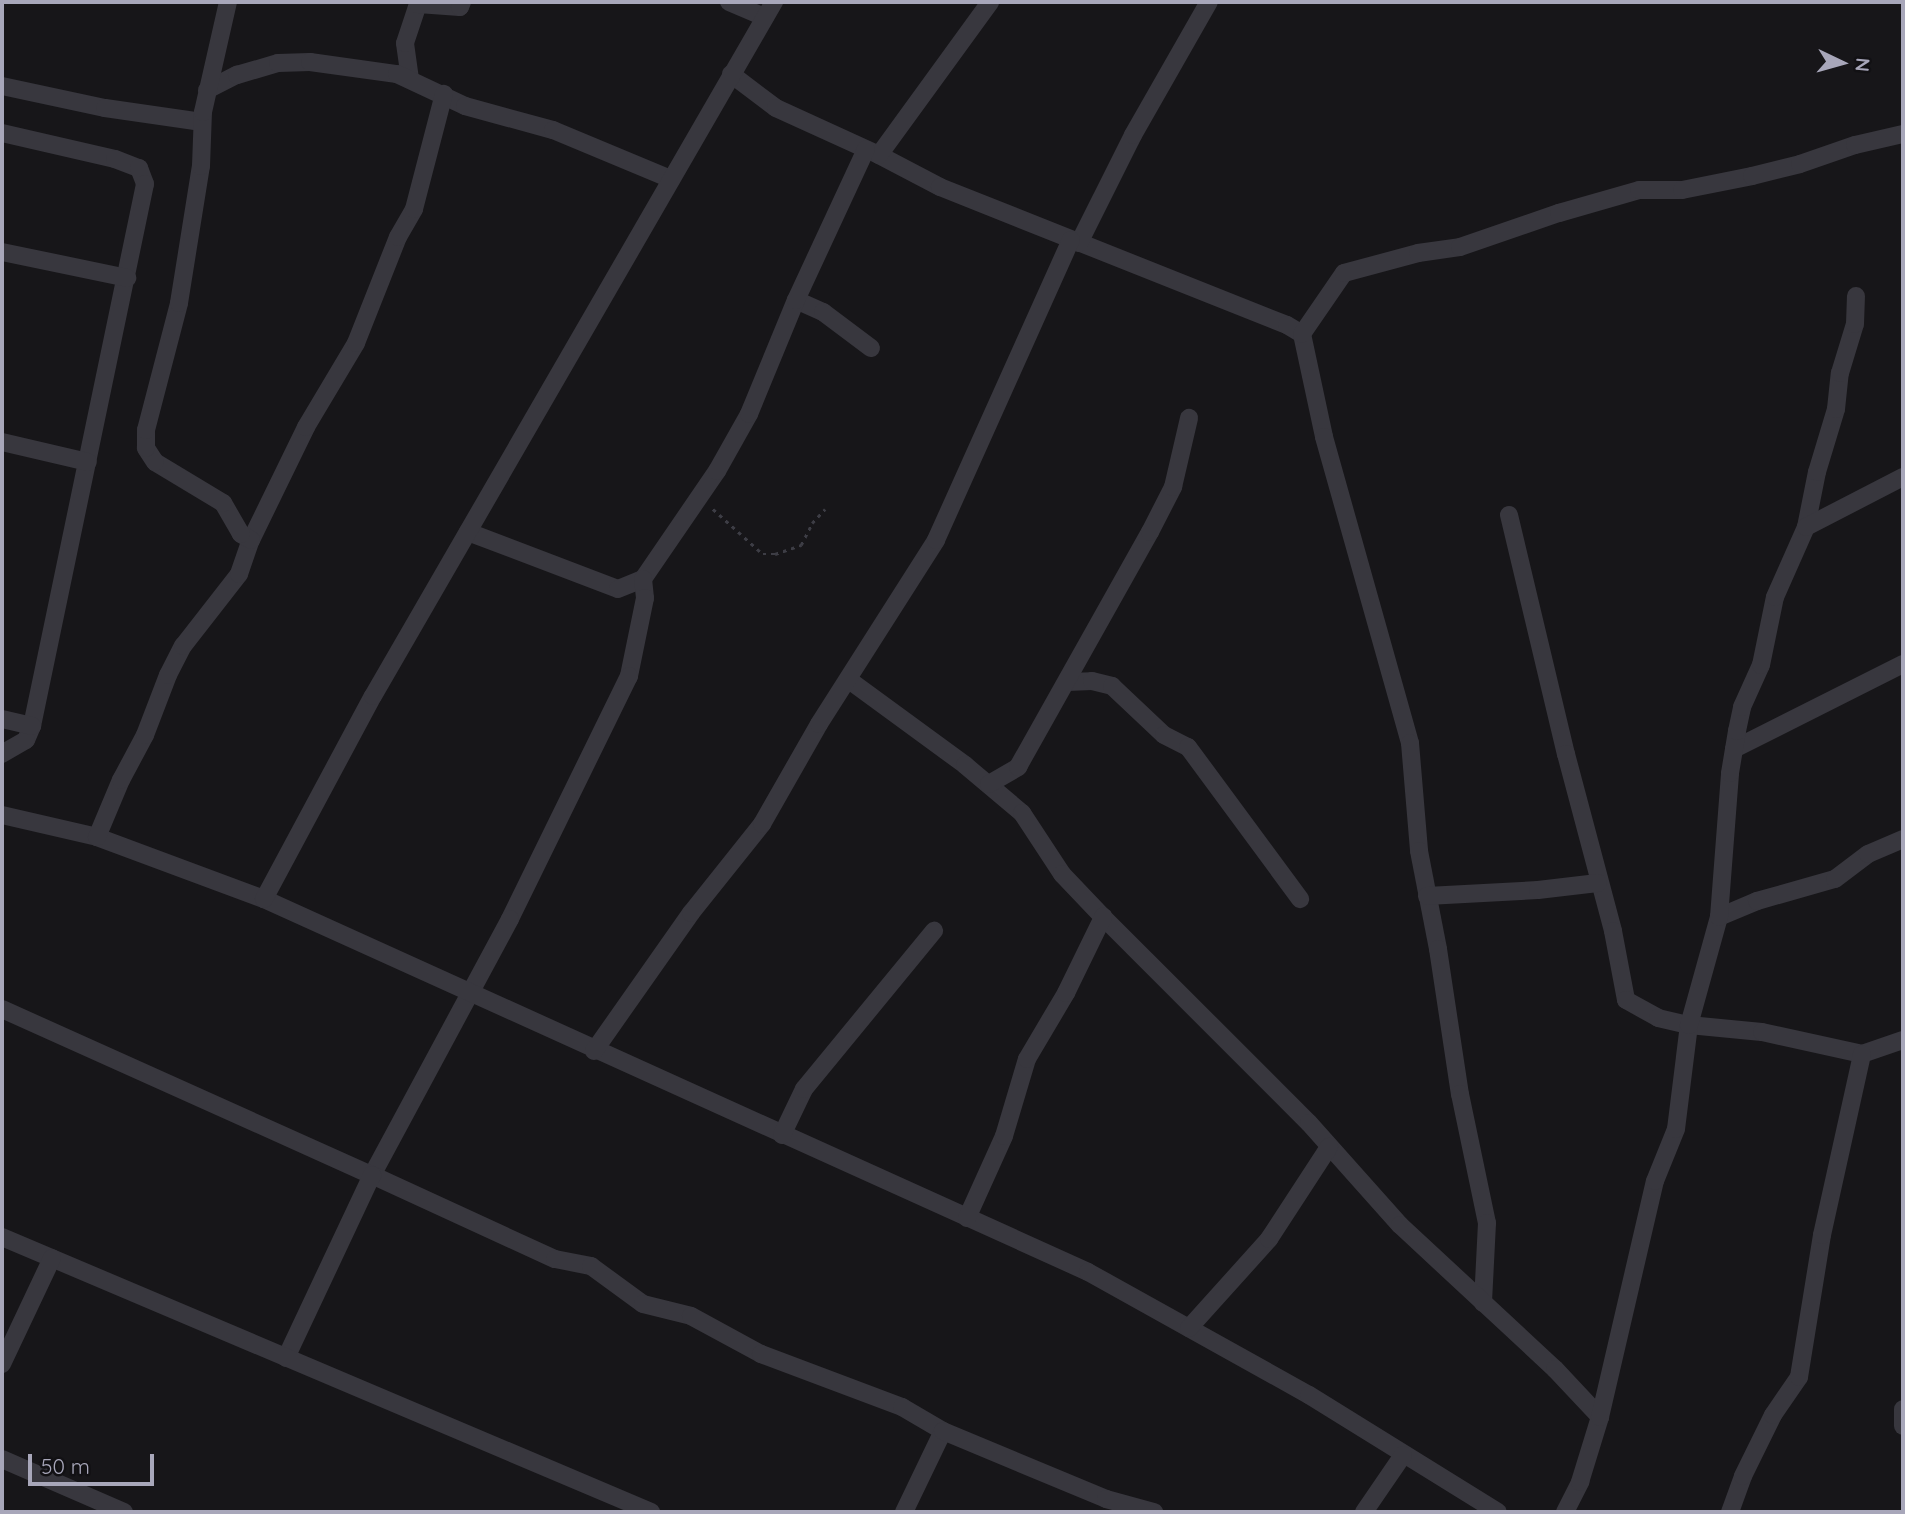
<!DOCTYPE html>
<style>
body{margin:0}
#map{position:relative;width:1905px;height:1514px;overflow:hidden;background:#171619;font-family:Quicksand,sans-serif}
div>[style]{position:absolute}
.path>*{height:2.5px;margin-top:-1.25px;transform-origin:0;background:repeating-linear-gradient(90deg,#3d3d45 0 3.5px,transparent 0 8.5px)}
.minor>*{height:18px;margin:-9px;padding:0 9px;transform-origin:9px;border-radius:9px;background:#38373e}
span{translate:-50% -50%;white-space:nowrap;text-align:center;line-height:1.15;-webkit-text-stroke:5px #121114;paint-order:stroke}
.frame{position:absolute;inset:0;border:4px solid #a8a7ba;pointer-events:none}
.north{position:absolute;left:1807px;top:28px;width:70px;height:70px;-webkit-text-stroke:5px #121114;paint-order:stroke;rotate:95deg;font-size:19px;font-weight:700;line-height:28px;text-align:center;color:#a8a7ba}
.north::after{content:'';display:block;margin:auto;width:24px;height:32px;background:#a8a7ba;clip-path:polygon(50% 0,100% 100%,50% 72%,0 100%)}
.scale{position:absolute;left:28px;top:1454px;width:126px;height:32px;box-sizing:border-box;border:4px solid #a8a7ba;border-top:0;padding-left:9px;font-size:21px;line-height:24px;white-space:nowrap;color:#a8a7ba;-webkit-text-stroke:5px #121114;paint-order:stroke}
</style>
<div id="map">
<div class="path">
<i style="left:713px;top:509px;width:67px;rotate:42deg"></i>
<i style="left:763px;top:554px;width:12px"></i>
<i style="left:775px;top:554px;width:28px;rotate:-19deg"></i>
<i style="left:801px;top:545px;width:25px;rotate:-63deg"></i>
<i style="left:812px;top:523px;width:19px;rotate:-47deg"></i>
</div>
<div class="minor">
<i style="left:729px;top:2px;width:39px;rotate:23deg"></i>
<i style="left:731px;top:74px;width:56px;rotate:37.1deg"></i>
<i style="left:776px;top:108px;width:113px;rotate:24.5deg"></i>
<i style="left:879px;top:155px;width:69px;rotate:27.7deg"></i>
<i style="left:940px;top:187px;width:373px;rotate:21.7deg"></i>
<i style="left:1287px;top:325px;width:17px;rotate:31deg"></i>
<i style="left:1302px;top:334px;width:105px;rotate:77.9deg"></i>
<i style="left:1324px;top:437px;width:318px;rotate:74.3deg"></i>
<i style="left:1410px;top:743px;width:108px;rotate:85.2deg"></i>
<i style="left:1419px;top:851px;width:100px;rotate:79deg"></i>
<i style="left:1438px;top:949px;width:147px;rotate:81.4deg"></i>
<i style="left:1460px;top:1094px;width:132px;rotate:78.2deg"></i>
<i style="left:1487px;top:1223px;width:80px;rotate:92.9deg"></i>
<i style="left:410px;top:79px;width:36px;rotate:-98deg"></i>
<i style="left:405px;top:43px;width:41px;rotate:-71.6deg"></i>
<i style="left:418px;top:4px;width:42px;rotate:4.1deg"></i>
<i style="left:460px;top:7px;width:5px;rotate:-68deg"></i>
<i style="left:2px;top:86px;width:105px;rotate:12.1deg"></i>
<i style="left:105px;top:108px;width:98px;rotate:8.2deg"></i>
<i style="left:207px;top:90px;width:34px;rotate:-27deg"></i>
<i style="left:237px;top:75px;width:43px;rotate:-16.3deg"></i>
<i style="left:278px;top:63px;width:32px;rotate:-2deg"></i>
<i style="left:310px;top:62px;width:88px;rotate:7.9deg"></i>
<i style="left:397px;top:74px;width:75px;rotate:25.2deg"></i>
<i style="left:465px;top:106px;width:91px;rotate:15.3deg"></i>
<i style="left:553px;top:130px;width:128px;rotate:22.6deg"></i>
<i style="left:2px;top:133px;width:116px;rotate:13deg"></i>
<i style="left:115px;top:159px;width:26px;rotate:21deg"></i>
<i style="left:139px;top:168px;width:17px;rotate:69deg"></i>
<i style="left:145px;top:184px;width:554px;rotate:101.78deg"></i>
<i style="left:32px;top:726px;width:15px;rotate:113deg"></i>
<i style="left:26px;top:740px;width:28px;rotate:150deg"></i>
<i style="left:879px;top:155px;width:189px;rotate:-54deg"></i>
<i style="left:1079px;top:243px;width:121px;rotate:-63.4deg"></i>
<i style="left:1133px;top:135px;width:153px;rotate:-60.3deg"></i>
<i style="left:2px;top:252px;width:128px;rotate:11.7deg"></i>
<i style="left:796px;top:300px;width:30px;rotate:24deg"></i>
<i style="left:823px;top:312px;width:60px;rotate:36.9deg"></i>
<i style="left:1302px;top:334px;width:74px;rotate:-55.5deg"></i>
<i style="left:1344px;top:273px;width:77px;rotate:-15.1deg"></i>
<i style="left:1418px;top:253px;width:42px;rotate:-8.1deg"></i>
<i style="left:1460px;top:247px;width:105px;rotate:-19deg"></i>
<i style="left:1559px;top:213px;width:83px;rotate:-16deg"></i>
<i style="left:1639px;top:190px;width:43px"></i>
<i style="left:1682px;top:190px;width:71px;rotate:-11.3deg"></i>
<i style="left:1752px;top:176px;width:49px;rotate:-14deg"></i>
<i style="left:1800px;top:164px;width:58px;rotate:-19.1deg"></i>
<i style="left:1855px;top:145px;width:49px;rotate:-12.9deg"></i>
<i style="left:2px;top:442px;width:88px;rotate:13.1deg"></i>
<i style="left:1509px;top:515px;width:246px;rotate:76.6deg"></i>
<i style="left:1566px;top:754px;width:183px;rotate:75.1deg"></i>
<i style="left:1613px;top:931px;width:70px;rotate:79.3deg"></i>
<i style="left:1626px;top:1000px;width:37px;rotate:29deg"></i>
<i style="left:1658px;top:1018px;width:32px;rotate:13deg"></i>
<i style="left:1689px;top:1025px;width:73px;rotate:5.5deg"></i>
<i style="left:1762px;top:1032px;width:102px;rotate:12.4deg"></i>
<i style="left:1862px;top:1054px;width:43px;rotate:-18.9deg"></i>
<i style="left:1806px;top:527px;width:56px;rotate:-78.7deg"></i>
<i style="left:1817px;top:472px;width:66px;rotate:-73.2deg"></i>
<i style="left:1836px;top:409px;width:36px;rotate:-84deg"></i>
<i style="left:1840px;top:373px;width:51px;rotate:-73deg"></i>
<i style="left:1855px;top:324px;width:28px;rotate:-88deg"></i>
<i style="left:468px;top:532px;width:160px;rotate:20.8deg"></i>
<i style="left:618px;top:589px;width:27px;rotate:-22deg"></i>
<i style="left:643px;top:579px;width:131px;rotate:-55.6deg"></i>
<i style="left:717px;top:471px;width:65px;rotate:-60.7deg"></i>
<i style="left:749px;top:414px;width:123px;rotate:-67.6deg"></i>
<i style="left:796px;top:300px;width:166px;rotate:-65.1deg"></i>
<i style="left:251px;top:540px;width:126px;rotate:-64deg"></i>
<i style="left:306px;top:427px;width:98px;rotate:-59.2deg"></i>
<i style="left:356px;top:343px;width:114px;rotate:-68.4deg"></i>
<i style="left:398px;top:237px;width:32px;rotate:-60deg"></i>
<i style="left:414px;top:209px;width:119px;rotate:-75.4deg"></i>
<i style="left:643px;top:579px;width:19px;rotate:84deg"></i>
<i style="left:645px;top:598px;width:80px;rotate:101.6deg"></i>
<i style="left:629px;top:676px;width:271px;rotate:116.1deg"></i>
<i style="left:510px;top:919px;width:291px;rotate:118.3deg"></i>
<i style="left:372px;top:1175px;width:201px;rotate:24.7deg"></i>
<i style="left:555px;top:1259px;width:37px;rotate:11deg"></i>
<i style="left:591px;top:1266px;width:64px;rotate:36.2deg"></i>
<i style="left:643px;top:1304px;width:49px;rotate:14deg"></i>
<i style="left:691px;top:1316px;width:80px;rotate:28.5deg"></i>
<i style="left:761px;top:1354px;width:151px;rotate:20.6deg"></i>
<i style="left:902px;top:1407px;width:48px;rotate:30.3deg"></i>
<i style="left:943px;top:1431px;width:90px;rotate:115.7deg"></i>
<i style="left:849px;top:680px;width:144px;rotate:36.2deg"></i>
<i style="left:965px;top:765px;width:75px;rotate:40.1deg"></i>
<i style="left:1022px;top:813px;width:73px;rotate:56.7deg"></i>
<i style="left:1062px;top:874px;width:59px;rotate:46.4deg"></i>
<i style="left:1103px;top:917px;width:291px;rotate:45deg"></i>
<i style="left:1309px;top:1123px;width:137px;rotate:48.3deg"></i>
<i style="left:1400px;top:1225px;width:212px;rotate:42.9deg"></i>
<i style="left:1555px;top:1369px;width:66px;rotate:46.8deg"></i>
<i style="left:1067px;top:682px;width:25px;rotate:-2deg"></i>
<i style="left:1092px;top:681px;width:21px;rotate:14deg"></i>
<i style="left:1112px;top:686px;width:71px;rotate:43.3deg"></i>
<i style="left:1164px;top:735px;width:27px;rotate:27deg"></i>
<i style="left:1188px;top:747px;width:189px;rotate:53.6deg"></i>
<i style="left:2px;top:719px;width:31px;rotate:13deg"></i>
<i style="left:1734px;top:749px;width:189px;rotate:-26.7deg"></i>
<i style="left:989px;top:784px;width:34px;rotate:-30deg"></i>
<i style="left:1018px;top:767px;width:270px;rotate:-60.7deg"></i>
<i style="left:1150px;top:532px;width:51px;rotate:-62.9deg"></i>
<i style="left:1173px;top:487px;width:71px;rotate:-76.9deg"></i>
<i style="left:2px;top:815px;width:98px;rotate:13deg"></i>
<i style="left:97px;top:837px;width:178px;rotate:20.4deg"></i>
<i style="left:264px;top:899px;width:904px;rotate:24.35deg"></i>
<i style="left:1088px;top:1272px;width:253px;rotate:29.1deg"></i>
<i style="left:1309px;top:1395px;width:222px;rotate:31.8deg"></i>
<i style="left:97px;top:837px;width:62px;rotate:-67.2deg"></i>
<i style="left:121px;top:780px;width:51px;rotate:-61.9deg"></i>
<i style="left:145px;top:735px;width:64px;rotate:-69deg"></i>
<i style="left:168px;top:675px;width:33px;rotate:-63deg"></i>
<i style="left:183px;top:646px;width:91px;rotate:-52.1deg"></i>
<i style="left:239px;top:574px;width:36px;rotate:-71deg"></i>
<i style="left:251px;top:540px;width:12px;rotate:-149deg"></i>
<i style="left:241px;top:534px;width:36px;rotate:-120deg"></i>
<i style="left:223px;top:503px;width:79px;rotate:-148.9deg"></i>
<i style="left:155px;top:462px;width:17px;rotate:-123deg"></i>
<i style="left:146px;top:448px;width:18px;rotate:-90deg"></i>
<i style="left:146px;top:430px;width:131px;rotate:-75.4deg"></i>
<i style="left:179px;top:303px;width:139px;rotate:-80.9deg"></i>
<i style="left:201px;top:166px;width:54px;rotate:-87.9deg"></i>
<i style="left:203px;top:112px;width:113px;rotate:-77.2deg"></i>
<i style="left:1427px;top:896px;width:111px;rotate:-3.1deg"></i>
<i style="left:1538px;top:890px;width:60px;rotate:-6.7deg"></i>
<i style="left:264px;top:899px;width:230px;rotate:-61.8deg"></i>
<i style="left:373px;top:696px;width:802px;rotate:-59.98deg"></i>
<i style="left:1719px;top:917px;width:41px;rotate:-22.8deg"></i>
<i style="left:1757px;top:901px;width:81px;rotate:-15.8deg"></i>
<i style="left:1835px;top:879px;width:41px;rotate:-37.1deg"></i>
<i style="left:1868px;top:854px;width:38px;rotate:-23deg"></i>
<i style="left:2px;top:1009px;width:406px;rotate:24.2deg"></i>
<i style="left:372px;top:1175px;width:202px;rotate:115.2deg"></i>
<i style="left:594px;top:1051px;width:169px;rotate:-54.9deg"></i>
<i style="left:691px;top:913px;width:114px;rotate:-51.4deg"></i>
<i style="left:762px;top:824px;width:115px;rotate:-60.3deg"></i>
<i style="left:819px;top:724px;width:218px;rotate:-57.5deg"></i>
<i style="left:936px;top:540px;width:329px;rotate:-65.8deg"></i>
<i style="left:782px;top:1135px;width:51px;rotate:-64.4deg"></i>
<i style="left:804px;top:1089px;width:205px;rotate:-50.6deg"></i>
<i style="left:967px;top:1218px;width:90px;rotate:-65.7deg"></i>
<i style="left:1004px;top:1136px;width:80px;rotate:-73.4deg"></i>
<i style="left:1027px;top:1059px;width:77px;rotate:-59.4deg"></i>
<i style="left:1066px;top:993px;width:85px;rotate:-64deg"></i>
<i style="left:2px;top:1237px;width:705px;rotate:22.96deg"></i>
<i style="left:1189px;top:1328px;width:120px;rotate:-48deg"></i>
<i style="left:1269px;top:1239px;width:110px;rotate:-56.9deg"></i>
<i style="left:2px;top:1364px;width:117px;rotate:-64.7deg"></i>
<i style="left:1903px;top:1409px;width:17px;rotate:90deg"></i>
<i style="left:943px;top:1431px;width:177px;rotate:22.6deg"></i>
<i style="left:1106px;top:1499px;width:50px;rotate:15.2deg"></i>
<i style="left:2px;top:1459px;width:133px;rotate:23.5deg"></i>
<i style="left:1364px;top:1512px;width:69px;rotate:-55.6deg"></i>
<i style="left:1565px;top:1512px;width:34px;rotate:-63deg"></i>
<i style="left:1580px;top:1482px;width:68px;rotate:-72.9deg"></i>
<i style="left:1600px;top:1417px;width:242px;rotate:-76.9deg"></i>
<i style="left:1655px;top:1181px;width:56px;rotate:-68deg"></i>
<i style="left:1676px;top:1129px;width:105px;rotate:-82.9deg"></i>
<i style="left:1689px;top:1025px;width:112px;rotate:-74.5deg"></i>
<i style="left:1719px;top:917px;width:144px;rotate:-85.6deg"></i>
<i style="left:1730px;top:773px;width:43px;rotate:-80.5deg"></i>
<i style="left:1737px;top:731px;width:25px;rotate:-78deg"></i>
<i style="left:1742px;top:707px;width:46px;rotate:-65.7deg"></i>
<i style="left:1761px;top:665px;width:69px;rotate:-78.4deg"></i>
<i style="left:1775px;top:597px;width:77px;rotate:-66.1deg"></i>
<i style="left:1806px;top:527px;width:109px;rotate:-27.3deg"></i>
<i style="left:1730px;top:1512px;width:38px;rotate:-70deg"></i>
<i style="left:1743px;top:1476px;width:68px;rotate:-63.8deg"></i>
<i style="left:1773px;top:1415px;width:46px;rotate:-55.6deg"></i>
<i style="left:1799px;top:1377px;width:144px;rotate:-80.8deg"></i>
<i style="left:1822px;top:1235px;width:185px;rotate:-77.5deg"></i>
</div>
<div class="frame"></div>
<div class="north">N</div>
<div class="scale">50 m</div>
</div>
